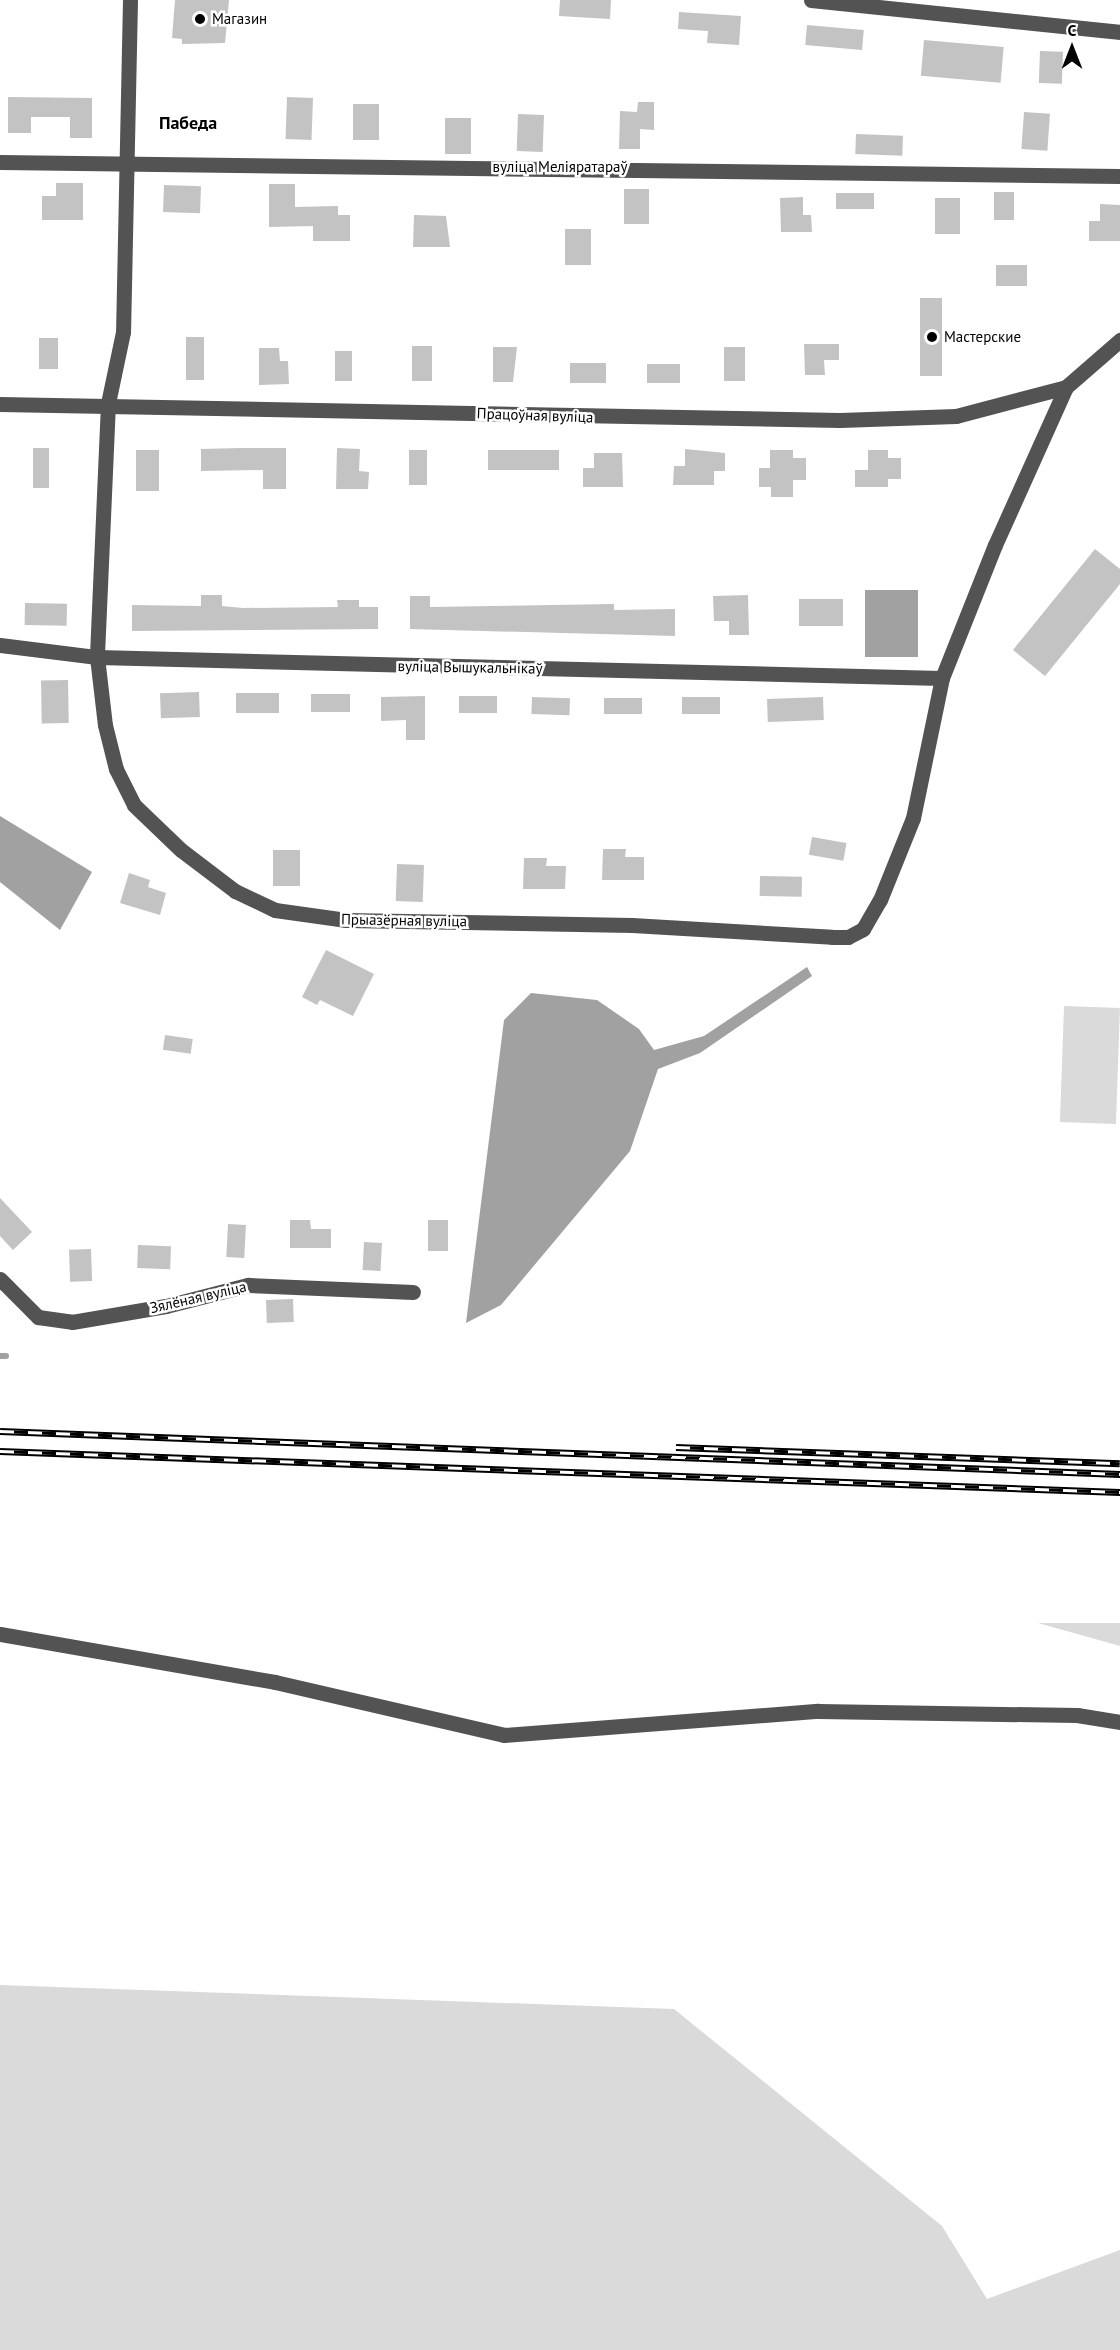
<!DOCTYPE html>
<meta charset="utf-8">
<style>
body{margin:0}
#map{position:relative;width:1120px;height:2350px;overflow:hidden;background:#fff;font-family:"PT Sans",sans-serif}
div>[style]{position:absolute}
.green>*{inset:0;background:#dadada;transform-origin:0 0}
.water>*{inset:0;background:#a1a1a1;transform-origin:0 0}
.stream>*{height:6px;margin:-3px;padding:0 3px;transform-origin:3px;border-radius:3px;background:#a1a1a1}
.building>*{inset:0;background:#c3c3c3;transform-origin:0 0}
.minor>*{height:15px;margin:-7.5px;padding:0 7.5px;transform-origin:7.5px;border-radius:7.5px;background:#535353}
.rail>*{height:7px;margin-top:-3.5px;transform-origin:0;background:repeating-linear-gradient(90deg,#fff 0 14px,#000 0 28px);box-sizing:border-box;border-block:2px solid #000}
.dots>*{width:16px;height:16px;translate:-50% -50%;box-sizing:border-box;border:3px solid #fff;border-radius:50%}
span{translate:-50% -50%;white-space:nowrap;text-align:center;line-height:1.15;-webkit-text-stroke:5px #fff;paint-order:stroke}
.poi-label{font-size:15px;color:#000}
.left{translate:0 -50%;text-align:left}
.street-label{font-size:15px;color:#000}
.quarter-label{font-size:18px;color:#000;font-weight:700}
.north{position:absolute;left:1042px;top:18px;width:60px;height:60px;-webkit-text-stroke:4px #fff;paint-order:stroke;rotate:0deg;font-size:16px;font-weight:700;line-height:24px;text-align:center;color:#000}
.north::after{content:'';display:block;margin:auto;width:21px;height:27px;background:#000;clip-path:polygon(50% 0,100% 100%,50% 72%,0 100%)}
</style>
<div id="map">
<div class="green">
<i style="left:1064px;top:1006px;width:56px;height:116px;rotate:2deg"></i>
<i style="clip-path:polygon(1038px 1623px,1120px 1623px,1120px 1646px)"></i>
<i style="clip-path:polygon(0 1985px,674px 2009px,942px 2226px,987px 2299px,1120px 2250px,1120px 2350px,0 2350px)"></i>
</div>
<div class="water">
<i style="left:865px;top:590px;width:53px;height:67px"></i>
<i style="clip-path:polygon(0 816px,92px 872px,60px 930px,0 882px)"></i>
<i style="clip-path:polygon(807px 967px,812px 976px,700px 1053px,658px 1069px,630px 1151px,501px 1305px,466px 1323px,504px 1020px,531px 993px,597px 1000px,639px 1029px,654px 1050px,704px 1036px)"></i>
</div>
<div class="stream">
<i style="left:0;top:1356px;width:6px"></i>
</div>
<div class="building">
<i style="clip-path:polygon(175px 0,229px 0,225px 43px,182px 44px,182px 39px,172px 38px)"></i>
<i style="clip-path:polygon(560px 0,611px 0,610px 19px,559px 16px)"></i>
<i style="clip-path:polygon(679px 12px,741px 16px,739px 45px,707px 43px,708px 31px,678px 29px)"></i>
<i style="left:807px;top:25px;width:57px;height:20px;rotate:5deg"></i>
<i style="left:924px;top:40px;width:80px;height:36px;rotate:5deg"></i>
<i style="left:1040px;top:51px;width:23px;height:32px;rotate:2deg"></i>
<i style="clip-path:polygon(8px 97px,92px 98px,92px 138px,70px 138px,70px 117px,31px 117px,31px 133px,8px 133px)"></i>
<i style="left:287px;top:97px;width:26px;height:42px;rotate:2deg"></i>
<i style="clip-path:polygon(638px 102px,654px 102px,654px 130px,640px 129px,640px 149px,619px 149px,620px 111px,637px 112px)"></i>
<i style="left:353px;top:104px;width:26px;height:36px"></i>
<i style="left:1024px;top:112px;width:26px;height:37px;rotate:4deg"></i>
<i style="left:518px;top:114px;width:26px;height:37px;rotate:2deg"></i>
<i style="left:445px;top:118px;width:26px;height:36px"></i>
<i style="left:856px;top:134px;width:47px;height:20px;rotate:2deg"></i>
<i style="clip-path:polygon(56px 183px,83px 183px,83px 220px,42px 220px,42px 196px,56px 196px)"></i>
<i style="clip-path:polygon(269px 184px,295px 184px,295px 207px,338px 206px,338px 215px,350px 215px,350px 241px,313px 241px,313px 226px,269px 227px)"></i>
<i style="left:164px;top:185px;width:37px;height:27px;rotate:2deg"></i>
<i style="left:624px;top:189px;width:25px;height:35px"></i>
<i style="left:1014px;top:192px;width:28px;height:20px;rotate:90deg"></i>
<i style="left:836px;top:193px;width:38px;height:16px"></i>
<i style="clip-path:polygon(803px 197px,803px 215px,811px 215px,812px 232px,781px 232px,780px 198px)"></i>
<i style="left:935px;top:198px;width:25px;height:36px"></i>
<i style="clip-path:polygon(1100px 204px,1120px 205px,1120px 241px,1089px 241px,1089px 221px,1100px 221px)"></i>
<i style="clip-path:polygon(414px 215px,446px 216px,450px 247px,413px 247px)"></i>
<i style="left:565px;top:229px;width:26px;height:36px"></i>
<i style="left:996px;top:265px;width:31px;height:21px"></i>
<i style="left:920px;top:298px;width:22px;height:78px"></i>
<i style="left:186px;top:337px;width:18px;height:43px"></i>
<i style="left:39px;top:338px;width:19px;height:31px"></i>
<i style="clip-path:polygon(804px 344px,839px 344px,839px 360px,824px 360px,825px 375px,805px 375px)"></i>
<i style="left:412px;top:346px;width:20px;height:35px"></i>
<i style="clip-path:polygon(493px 347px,517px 347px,513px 382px,493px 382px)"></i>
<i style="left:745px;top:347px;width:34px;height:21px;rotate:90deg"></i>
<i style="clip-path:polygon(259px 348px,279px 348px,280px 361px,288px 361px,289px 384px,259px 385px)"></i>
<i style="left:335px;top:351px;width:17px;height:30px"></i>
<i style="left:570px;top:363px;width:36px;height:20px"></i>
<i style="left:680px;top:364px;width:19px;height:33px;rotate:90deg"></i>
<i style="left:33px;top:448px;width:16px;height:40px"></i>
<i style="clip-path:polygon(241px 448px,286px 448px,286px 489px,263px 489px,263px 470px,201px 471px,201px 449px)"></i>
<i style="clip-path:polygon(337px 448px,360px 449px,359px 471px,369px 472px,368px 489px,336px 489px)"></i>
<i style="clip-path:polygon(685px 449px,725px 453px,725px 471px,714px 471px,714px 485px,673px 485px,674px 466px,685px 466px)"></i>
<i style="left:136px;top:450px;width:23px;height:41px"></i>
<i style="left:409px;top:450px;width:18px;height:35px"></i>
<i style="left:488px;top:450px;width:71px;height:20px"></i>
<i style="clip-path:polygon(770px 450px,793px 450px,793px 458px,806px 458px,806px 480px,793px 480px,793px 497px,771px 497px,771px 487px,759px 487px,759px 468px,770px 468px)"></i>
<i style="clip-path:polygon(868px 450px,888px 450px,888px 458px,901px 458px,901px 479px,888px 479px,888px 487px,855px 487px,855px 470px,868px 470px)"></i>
<i style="clip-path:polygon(594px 453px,622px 453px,623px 487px,583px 487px,583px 468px,594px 468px)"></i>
<i style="clip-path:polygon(1095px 549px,1120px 569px,1120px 584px,1045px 676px,1013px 650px)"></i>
<i style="clip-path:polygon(201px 595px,222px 595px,222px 606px,243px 608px,338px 607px,337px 600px,359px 600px,359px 607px,378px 607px,378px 629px,132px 631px,132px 605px,201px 606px)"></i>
<i style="clip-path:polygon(748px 595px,749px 635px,729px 635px,729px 621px,714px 621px,713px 596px)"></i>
<i style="clip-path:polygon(410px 596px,430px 596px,430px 607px,614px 604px,614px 610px,675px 609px,675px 636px,410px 629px)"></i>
<i style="left:799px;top:599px;width:44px;height:27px"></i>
<i style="left:25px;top:603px;width:42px;height:22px;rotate:1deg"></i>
<i style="left:68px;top:680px;width:43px;height:27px;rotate:89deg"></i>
<i style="left:199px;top:692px;width:25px;height:39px;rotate:88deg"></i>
<i style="left:236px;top:693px;width:43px;height:20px"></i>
<i style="left:350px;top:694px;width:18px;height:39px;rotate:90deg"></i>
<i style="clip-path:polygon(425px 696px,425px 740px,406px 740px,406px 720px,381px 721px,381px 697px)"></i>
<i style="left:459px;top:696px;width:38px;height:17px"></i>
<i style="left:532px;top:697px;width:38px;height:17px;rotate:2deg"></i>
<i style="left:682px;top:697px;width:38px;height:17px"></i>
<i style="left:823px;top:697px;width:23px;height:56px;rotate:88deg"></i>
<i style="left:604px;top:698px;width:38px;height:16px"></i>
<i style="left:812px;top:837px;width:35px;height:18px;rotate:10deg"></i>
<i style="clip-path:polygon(603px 849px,626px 849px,625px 857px,644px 857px,644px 880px,602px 880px)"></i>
<i style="left:273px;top:850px;width:27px;height:36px"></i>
<i style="clip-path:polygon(524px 858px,547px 858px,546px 866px,566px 866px,565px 889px,523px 889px)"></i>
<i style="left:397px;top:864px;width:27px;height:37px;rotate:2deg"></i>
<i style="clip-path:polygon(129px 873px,150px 880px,148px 887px,166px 893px,160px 915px,120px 903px)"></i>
<i style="left:760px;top:876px;width:42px;height:20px;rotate:1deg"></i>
<i style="clip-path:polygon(326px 950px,374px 974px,353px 1016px,320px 1000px,317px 1005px,302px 997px)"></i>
<i style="left:165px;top:1035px;width:28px;height:15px;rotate:8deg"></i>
<i style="clip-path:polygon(0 1198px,32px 1232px,13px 1250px,0 1236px)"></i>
<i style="clip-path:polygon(290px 1220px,310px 1220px,311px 1229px,331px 1229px,331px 1248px,290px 1248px)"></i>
<i style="left:428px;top:1220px;width:20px;height:31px"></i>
<i style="left:228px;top:1224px;width:18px;height:33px;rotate:3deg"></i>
<i style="left:364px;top:1242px;width:18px;height:28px;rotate:3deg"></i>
<i style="left:138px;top:1245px;width:33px;height:23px;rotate:2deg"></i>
<i style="left:91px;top:1249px;width:32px;height:22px;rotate:88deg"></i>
<i style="left:293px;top:1299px;width:23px;height:27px;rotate:88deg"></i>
</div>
<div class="minor">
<i style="left:130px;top:0;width:332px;rotate:91.2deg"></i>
<i style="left:123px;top:332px;width:73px;rotate:101.9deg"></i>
<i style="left:108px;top:403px;width:254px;rotate:92.5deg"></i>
<i style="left:97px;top:657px;width:68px;rotate:83.3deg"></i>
<i style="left:105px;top:725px;width:45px;rotate:76deg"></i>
<i style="left:116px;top:769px;width:40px;rotate:63.4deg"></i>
<i style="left:134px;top:805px;width:65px;rotate:43.8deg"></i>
<i style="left:181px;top:850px;width:68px;rotate:37.2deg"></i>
<i style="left:235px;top:891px;width:44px;rotate:25.4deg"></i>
<i style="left:275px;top:910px;width:72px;rotate:8deg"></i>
<i style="left:346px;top:920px;width:286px;rotate:1deg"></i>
<i style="left:632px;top:925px;width:200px;rotate:3.4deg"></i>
<i style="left:832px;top:937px;width:16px"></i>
<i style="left:848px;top:937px;width:17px;rotate:-28deg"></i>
<i style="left:863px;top:929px;width:34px;rotate:-60deg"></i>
<i style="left:880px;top:900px;width:88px;rotate:-68.1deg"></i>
<i style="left:913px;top:818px;width:143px;rotate:-78.3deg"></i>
<i style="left:942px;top:678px;width:143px;rotate:-68.3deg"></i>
<i style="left:995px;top:545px;width:173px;rotate:-65.8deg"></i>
<i style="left:1066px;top:387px;width:72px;rotate:-41deg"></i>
<i style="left:811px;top:0;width:311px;rotate:5.9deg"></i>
<i style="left:0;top:162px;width:1120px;rotate:0.72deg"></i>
<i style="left:0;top:404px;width:840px;rotate:1.09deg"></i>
<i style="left:840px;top:420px;width:116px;rotate:-2deg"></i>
<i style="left:956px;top:416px;width:114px;rotate:-14.8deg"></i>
<i style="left:0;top:645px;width:98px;rotate:7.1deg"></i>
<i style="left:97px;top:657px;width:845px;rotate:1.42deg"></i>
<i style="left:0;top:1279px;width:54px;rotate:45deg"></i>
<i style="left:38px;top:1317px;width:34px;rotate:8deg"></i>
<i style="left:72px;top:1322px;width:95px;rotate:-9.7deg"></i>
<i style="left:166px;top:1306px;width:85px;rotate:-14.4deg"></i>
<i style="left:248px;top:1285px;width:165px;rotate:2.4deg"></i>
<i style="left:0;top:1634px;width:279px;rotate:9.9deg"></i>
<i style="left:275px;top:1682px;width:235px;rotate:13deg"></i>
<i style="left:504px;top:1735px;width:315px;rotate:-4.4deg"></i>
<i style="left:818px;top:1711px;width:259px;rotate:0.9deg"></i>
<i style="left:1077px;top:1715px;width:44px;rotate:9.2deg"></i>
</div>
<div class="rail">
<i style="left:0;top:1431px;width:1121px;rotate:2.2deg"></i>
<i style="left:676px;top:1447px;width:444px;rotate:2.1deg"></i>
<i style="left:0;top:1451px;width:1121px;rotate:2.1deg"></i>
</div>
<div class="dots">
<i style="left:200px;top:19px;background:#000"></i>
<i style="left:932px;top:337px;background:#000"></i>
</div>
<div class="poi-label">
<span class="left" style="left:212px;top:19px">Магазин</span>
<span class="left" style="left:944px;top:337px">Мастерские</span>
</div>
<div class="street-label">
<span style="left:560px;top:167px">вуліца Меліяратараў</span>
<span style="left:535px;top:415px;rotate:2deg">Працоўная вуліца</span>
<span style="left:470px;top:667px;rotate:1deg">вуліца Вышукальнікаў</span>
<span style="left:404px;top:920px;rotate:1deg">Прыазёрная вуліца</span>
<span style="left:198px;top:1297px;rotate:-13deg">Зялёная вуліца</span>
</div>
<div class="quarter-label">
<span style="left:188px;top:123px">Пабеда</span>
</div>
<div class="north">С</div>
</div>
